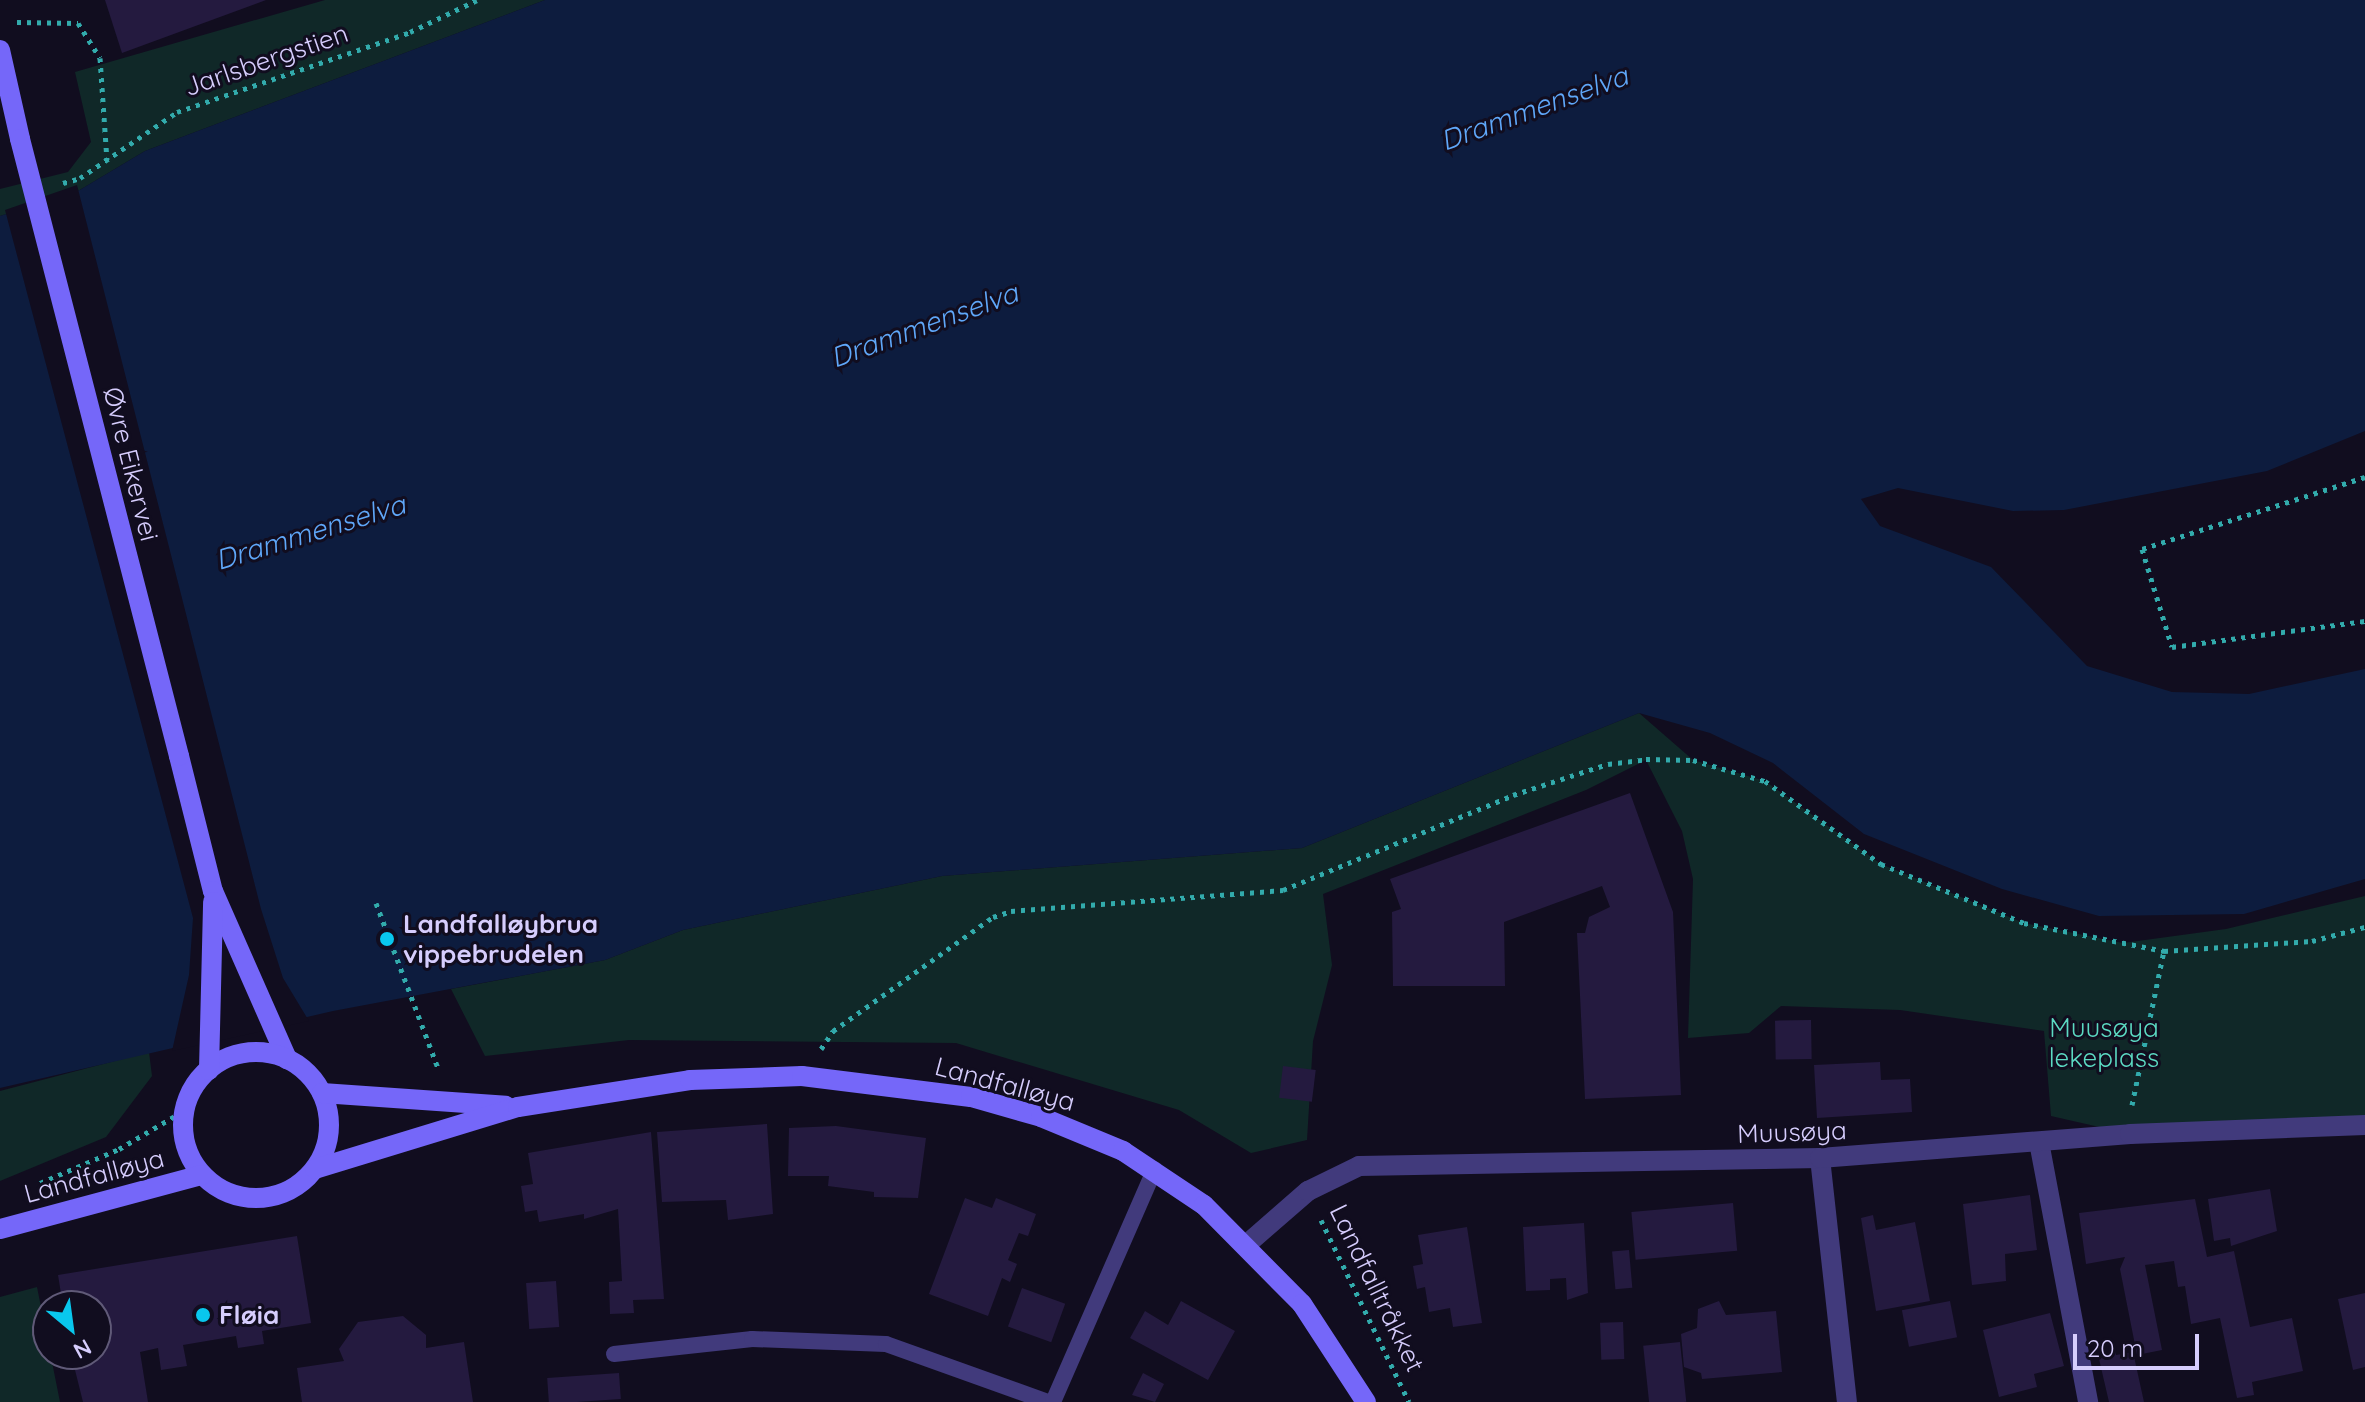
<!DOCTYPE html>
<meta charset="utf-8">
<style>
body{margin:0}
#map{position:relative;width:2365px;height:1402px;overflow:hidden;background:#110d1f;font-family:Quicksand,sans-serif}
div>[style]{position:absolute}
.green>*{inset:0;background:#102828}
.water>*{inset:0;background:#0d1c3e}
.pier>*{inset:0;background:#110d1f}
.building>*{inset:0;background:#241a3f;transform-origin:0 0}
.path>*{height:5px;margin-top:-2.5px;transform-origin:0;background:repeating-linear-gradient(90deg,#32abac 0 4px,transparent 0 10px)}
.service>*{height:16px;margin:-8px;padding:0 8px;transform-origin:8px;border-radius:8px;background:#413a7c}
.minor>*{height:20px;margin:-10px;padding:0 10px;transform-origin:10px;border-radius:10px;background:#413a7c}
.secondary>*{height:20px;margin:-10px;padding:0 10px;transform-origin:10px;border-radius:10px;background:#7567f9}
.secondary>.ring{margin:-10px;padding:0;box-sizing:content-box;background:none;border:20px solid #7567f9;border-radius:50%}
.secondary-bridge>*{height:20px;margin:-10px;padding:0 10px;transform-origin:10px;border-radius:10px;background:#7567f9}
.dots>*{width:22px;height:22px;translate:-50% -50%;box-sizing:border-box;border:4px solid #110d1f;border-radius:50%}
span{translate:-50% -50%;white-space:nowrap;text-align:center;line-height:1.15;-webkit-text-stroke:6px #110d1f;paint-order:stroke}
.street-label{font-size:26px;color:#d6cdfd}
.poi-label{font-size:26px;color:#d6cdfd;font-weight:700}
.left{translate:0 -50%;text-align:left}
.park-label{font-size:26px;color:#5cdac3}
.water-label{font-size:28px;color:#5fa7f9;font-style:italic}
.north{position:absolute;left:32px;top:1290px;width:80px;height:80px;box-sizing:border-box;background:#110d1f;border:2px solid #605a78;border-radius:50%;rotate:151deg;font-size:22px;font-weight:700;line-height:32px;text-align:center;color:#d6cdfd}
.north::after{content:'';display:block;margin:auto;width:28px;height:36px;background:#09c7ed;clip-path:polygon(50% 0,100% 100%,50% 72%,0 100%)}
.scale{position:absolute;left:2073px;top:1334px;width:126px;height:36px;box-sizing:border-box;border:4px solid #d6cdfd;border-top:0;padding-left:10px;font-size:24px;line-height:28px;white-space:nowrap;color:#d6cdfd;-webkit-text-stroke:6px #110d1f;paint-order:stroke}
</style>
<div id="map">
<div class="green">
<i style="clip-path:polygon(325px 0,545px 0,145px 151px,73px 194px,0 216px,0 189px,68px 172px,91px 142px,75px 72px)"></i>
<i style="clip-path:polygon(1639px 713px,1693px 760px,1765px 781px,1881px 864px,2024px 923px,2123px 943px,2226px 929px,2365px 896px,2365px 1125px,2130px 1134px,2051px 1116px,2044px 1031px,1900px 1010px,1781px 1006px,1749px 1033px,1688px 1038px,1693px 879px,1682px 831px,1646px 760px,1586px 790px,1323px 894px,1332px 965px,1313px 1041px,1307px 1140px,1251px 1153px,1179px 1110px,956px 1043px,629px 1040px,485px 1056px,451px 989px,605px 960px,683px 930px,942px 876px,1302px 848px)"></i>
<i style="clip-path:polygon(149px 1052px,152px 1076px,106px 1137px,0 1181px,0 1091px)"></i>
<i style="clip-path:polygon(37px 1287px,60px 1402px,0 1402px,0 1297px)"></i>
</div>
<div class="water">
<i style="clip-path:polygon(545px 0,2365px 0,2365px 431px,2267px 471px,2064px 510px,2013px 511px,1898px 488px,1861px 499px,1880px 526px,1991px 567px,2087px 666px,2172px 692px,2249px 694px,2365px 669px,2365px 879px,2244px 914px,2099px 916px,2002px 889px,1864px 834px,1773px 763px,1710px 733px,1639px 713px,1302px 848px,942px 876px,683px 930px,605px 960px,333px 1011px,0 1088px,0 216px,73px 194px,145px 151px)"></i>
</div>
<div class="pier">
<i style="clip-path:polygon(77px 185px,261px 909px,283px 978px,309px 1021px,172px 1051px,189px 975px,193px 918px,5px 210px)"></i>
</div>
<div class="building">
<i style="clip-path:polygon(105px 0,266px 0,122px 53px)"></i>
<i style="clip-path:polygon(1630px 793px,1673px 912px,1681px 1095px,1585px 1099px,1577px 933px,1585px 933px,1589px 917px,1610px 907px,1602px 886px,1504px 922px,1505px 986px,1393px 986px,1392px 912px,1401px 909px,1390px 879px)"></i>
<i style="left:1811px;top:1020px;width:39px;height:36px;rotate:89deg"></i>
<i style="clip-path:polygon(1880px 1062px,1881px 1080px,1910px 1079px,1912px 1112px,1817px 1118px,1814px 1065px)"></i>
<i style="left:1283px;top:1066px;width:33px;height:32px;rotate:7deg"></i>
<i style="clip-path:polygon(767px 1124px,773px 1214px,728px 1220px,726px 1200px,662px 1202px,657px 1132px)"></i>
<i style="clip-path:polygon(836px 1126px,926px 1138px,918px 1198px,874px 1197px,874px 1192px,828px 1186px,829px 1176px,788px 1176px,789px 1128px)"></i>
<i style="clip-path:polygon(651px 1132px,664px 1299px,633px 1300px,634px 1313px,610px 1314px,609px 1282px,622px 1281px,618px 1209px,584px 1219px,584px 1214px,539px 1222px,537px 1210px,525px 1212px,521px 1186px,533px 1184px,528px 1153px)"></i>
<i style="clip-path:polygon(2270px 1189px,2277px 1231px,2231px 1246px,2230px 1238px,2214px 1241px,2208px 1199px)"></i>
<i style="clip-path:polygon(2030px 1195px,2037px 1250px,2005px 1254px,2006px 1281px,1972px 1285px,1963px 1204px)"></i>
<i style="clip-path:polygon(965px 1198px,992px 1208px,996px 1198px,1036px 1214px,1028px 1236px,1019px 1233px,1008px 1260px,1017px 1264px,1010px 1282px,1002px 1278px,988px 1316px,929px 1294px)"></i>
<i style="clip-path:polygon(2195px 1199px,2207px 1257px,2234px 1251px,2250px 1327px,2292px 1318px,2303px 1371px,2252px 1382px,2254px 1395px,2237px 1398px,2220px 1318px,2191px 1324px,2185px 1286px,2178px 1287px,2174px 1261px,2145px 1265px,2162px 1350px,2137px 1355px,2120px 1269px,2125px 1257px,2086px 1264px,2079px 1213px)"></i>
<i style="left:1733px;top:1203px;width:48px;height:102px;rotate:85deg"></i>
<i style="clip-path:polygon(1873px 1215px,1876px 1230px,1915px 1222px,1930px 1301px,1876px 1311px,1861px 1218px)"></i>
<i style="clip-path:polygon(1584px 1223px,1588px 1293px,1567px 1300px,1566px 1278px,1550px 1279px,1550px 1290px,1526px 1291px,1523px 1227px)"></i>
<i style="clip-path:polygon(1467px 1227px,1482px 1323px,1453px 1327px,1450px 1308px,1429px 1312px,1425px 1287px,1417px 1289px,1413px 1266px,1423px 1264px,1418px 1235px)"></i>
<i style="clip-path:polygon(297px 1236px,311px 1323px,262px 1331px,264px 1344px,238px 1348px,236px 1336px,183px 1345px,187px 1366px,161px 1370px,158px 1348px,140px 1352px,148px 1402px,83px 1402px,71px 1354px,96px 1354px,96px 1306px,63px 1306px,58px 1275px)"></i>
<i style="left:1629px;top:1250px;width:38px;height:17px;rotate:85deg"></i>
<i style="left:556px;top:1281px;width:46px;height:30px;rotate:86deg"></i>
<i style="left:1022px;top:1288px;width:46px;height:41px;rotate:20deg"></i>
<i style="clip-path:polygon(2365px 1293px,2365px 1367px,2353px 1370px,2338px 1299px)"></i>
<i style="clip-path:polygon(1181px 1301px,1235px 1331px,1208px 1380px,1130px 1338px,1145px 1311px,1168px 1325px)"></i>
<i style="clip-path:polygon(1719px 1301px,1726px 1315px,1776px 1311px,1782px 1372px,1702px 1379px,1701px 1373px,1684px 1367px,1681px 1334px,1697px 1328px,1698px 1309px)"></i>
<i style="left:1950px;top:1301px;width:37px;height:49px;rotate:79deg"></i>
<i style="clip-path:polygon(2050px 1313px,2064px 1366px,2034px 1374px,2037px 1387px,1999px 1397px,1983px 1330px)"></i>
<i style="clip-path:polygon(403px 1316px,426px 1335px,426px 1348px,464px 1342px,473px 1402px,302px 1402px,297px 1368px,344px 1361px,339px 1349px,358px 1322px)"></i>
<i style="left:1623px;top:1322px;width:37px;height:23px;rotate:88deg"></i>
<i style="left:1680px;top:1342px;width:60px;height:37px;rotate:84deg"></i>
<i style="clip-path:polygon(2115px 1349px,2116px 1355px,2133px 1352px,2144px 1402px,2109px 1402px,2099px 1359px)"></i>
<i style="left:619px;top:1373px;width:26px;height:72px;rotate:86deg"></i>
<i style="clip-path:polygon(1143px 1373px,1164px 1384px,1155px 1402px,1132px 1395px)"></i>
</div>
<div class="path">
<i style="left:17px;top:22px;width:61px;rotate:0.9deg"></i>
<i style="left:78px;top:23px;width:41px;rotate:57.8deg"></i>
<i style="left:100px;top:58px;width:102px;rotate:86.1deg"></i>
<i style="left:63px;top:183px;width:18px;rotate:-16deg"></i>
<i style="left:80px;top:178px;width:117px;rotate:-34.2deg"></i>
<i style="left:177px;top:112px;width:246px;rotate:-18.9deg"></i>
<i style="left:410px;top:32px;width:74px;rotate:-25.5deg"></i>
<i style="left:2365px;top:477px;width:234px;rotate:162.1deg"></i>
<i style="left:2142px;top:549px;width:102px;rotate:73deg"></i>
<i style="left:2172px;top:647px;width:195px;rotate:-7.7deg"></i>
<i style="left:376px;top:903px;width:179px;rotate:69.4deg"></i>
<i style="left:821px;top:1049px;width:22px;rotate:-56deg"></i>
<i style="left:833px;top:1031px;width:196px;rotate:-35.5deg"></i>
<i style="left:993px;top:917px;width:19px;rotate:-18deg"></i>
<i style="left:1011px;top:911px;width:273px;rotate:-4.4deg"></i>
<i style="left:1283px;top:890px;width:249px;rotate:-22.4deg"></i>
<i style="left:1513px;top:795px;width:100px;rotate:-18.1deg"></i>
<i style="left:1608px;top:764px;width:38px;rotate:-7deg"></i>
<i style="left:1646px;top:759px;width:47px;rotate:1.2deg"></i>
<i style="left:1693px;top:760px;width:75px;rotate:16.3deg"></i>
<i style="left:1765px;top:781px;width:143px;rotate:35.6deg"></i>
<i style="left:1881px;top:864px;width:155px;rotate:22.4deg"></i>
<i style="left:2024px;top:923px;width:143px;rotate:11.3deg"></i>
<i style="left:2164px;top:951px;width:148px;rotate:-3.9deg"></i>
<i style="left:2312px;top:941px;width:55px;rotate:-14.8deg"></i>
<i style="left:2132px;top:1105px;width:157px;rotate:-78.3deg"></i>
<i style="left:40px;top:1183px;width:86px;rotate:-23.3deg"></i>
<i style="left:119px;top:1149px;width:77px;rotate:-30.6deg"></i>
<i style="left:1321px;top:1220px;width:202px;rotate:64.2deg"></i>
</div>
<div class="service">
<i style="left:614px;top:1354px;width:139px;rotate:-6.2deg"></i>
<i style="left:752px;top:1339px;width:134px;rotate:2.1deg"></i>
<i style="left:886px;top:1344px;width:172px;rotate:19.7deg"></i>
<i style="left:1053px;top:1402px;width:254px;rotate:-66.4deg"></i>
</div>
<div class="minor">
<i style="left:2039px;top:1142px;width:265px;rotate:79.3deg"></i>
<i style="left:1820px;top:1158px;width:245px;rotate:83.7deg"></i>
<i style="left:1246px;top:1245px;width:82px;rotate:-41.1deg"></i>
<i style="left:1308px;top:1191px;width:57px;rotate:-26.1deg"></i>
<i style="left:1359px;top:1166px;width:461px;rotate:-1deg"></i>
<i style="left:1820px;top:1158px;width:311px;rotate:-4.4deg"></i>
<i style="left:2130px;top:1134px;width:235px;rotate:-2.2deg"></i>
</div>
<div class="secondary">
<i style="left:0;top:50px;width:91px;rotate:77.3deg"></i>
<i style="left:179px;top:756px;width:139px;rotate:75.9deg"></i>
<i style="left:213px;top:891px;width:184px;rotate:66.2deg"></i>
<i class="ring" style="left:183px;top:1052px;width:126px;height:126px"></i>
<i style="left:209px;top:1070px;width:168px;rotate:-88.6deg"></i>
<i style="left:322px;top:1093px;width:184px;rotate:4deg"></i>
<i style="left:315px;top:1169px;width:212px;rotate:-17deg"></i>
<i style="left:518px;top:1107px;width:174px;rotate:-8.9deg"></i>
<i style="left:690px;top:1080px;width:112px;rotate:-2deg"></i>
<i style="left:802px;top:1076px;width:170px;rotate:7.1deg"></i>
<i style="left:971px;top:1097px;width:73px;rotate:15.9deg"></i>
<i style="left:1041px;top:1117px;width:89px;rotate:22.5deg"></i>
<i style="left:1123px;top:1151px;width:97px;rotate:33.7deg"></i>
<i style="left:1204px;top:1205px;width:139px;rotate:45.3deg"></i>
<i style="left:1302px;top:1304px;width:117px;rotate:56.9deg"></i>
<i style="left:0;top:1229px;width:209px;rotate:-15deg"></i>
</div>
<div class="secondary-bridge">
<i style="left:20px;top:139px;width:637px;rotate:75.55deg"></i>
</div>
<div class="dots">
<i style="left:387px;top:939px;background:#09c7ed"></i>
<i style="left:203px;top:1315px;background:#09c7ed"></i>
</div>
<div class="street-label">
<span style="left:266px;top:60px;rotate:-19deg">Jarlsbergstien</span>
<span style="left:131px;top:464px;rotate:76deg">Øvre Eikervei</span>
<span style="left:1005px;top:1084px;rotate:15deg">Landfalløya</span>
<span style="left:1792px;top:1132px;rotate:-2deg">Muusøya</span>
<span style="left:94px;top:1176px;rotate:-15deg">Landfalløya</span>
<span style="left:1377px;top:1288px;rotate:64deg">Landfalltråkket</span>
</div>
<div class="poi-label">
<span class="left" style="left:403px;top:939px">Landfalløybrua<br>vippebrudelen</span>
<span class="left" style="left:219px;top:1315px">Fløia</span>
</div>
<div class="park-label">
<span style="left:2104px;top:1043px">Muusøya<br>lekeplass</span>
</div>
<div class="water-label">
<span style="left:1534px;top:108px;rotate:-20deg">Drammenselva</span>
<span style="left:924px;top:325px;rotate:-20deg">Drammenselva</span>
<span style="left:310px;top:532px;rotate:-17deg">Drammenselva</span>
</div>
<div class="north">N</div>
<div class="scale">20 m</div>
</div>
